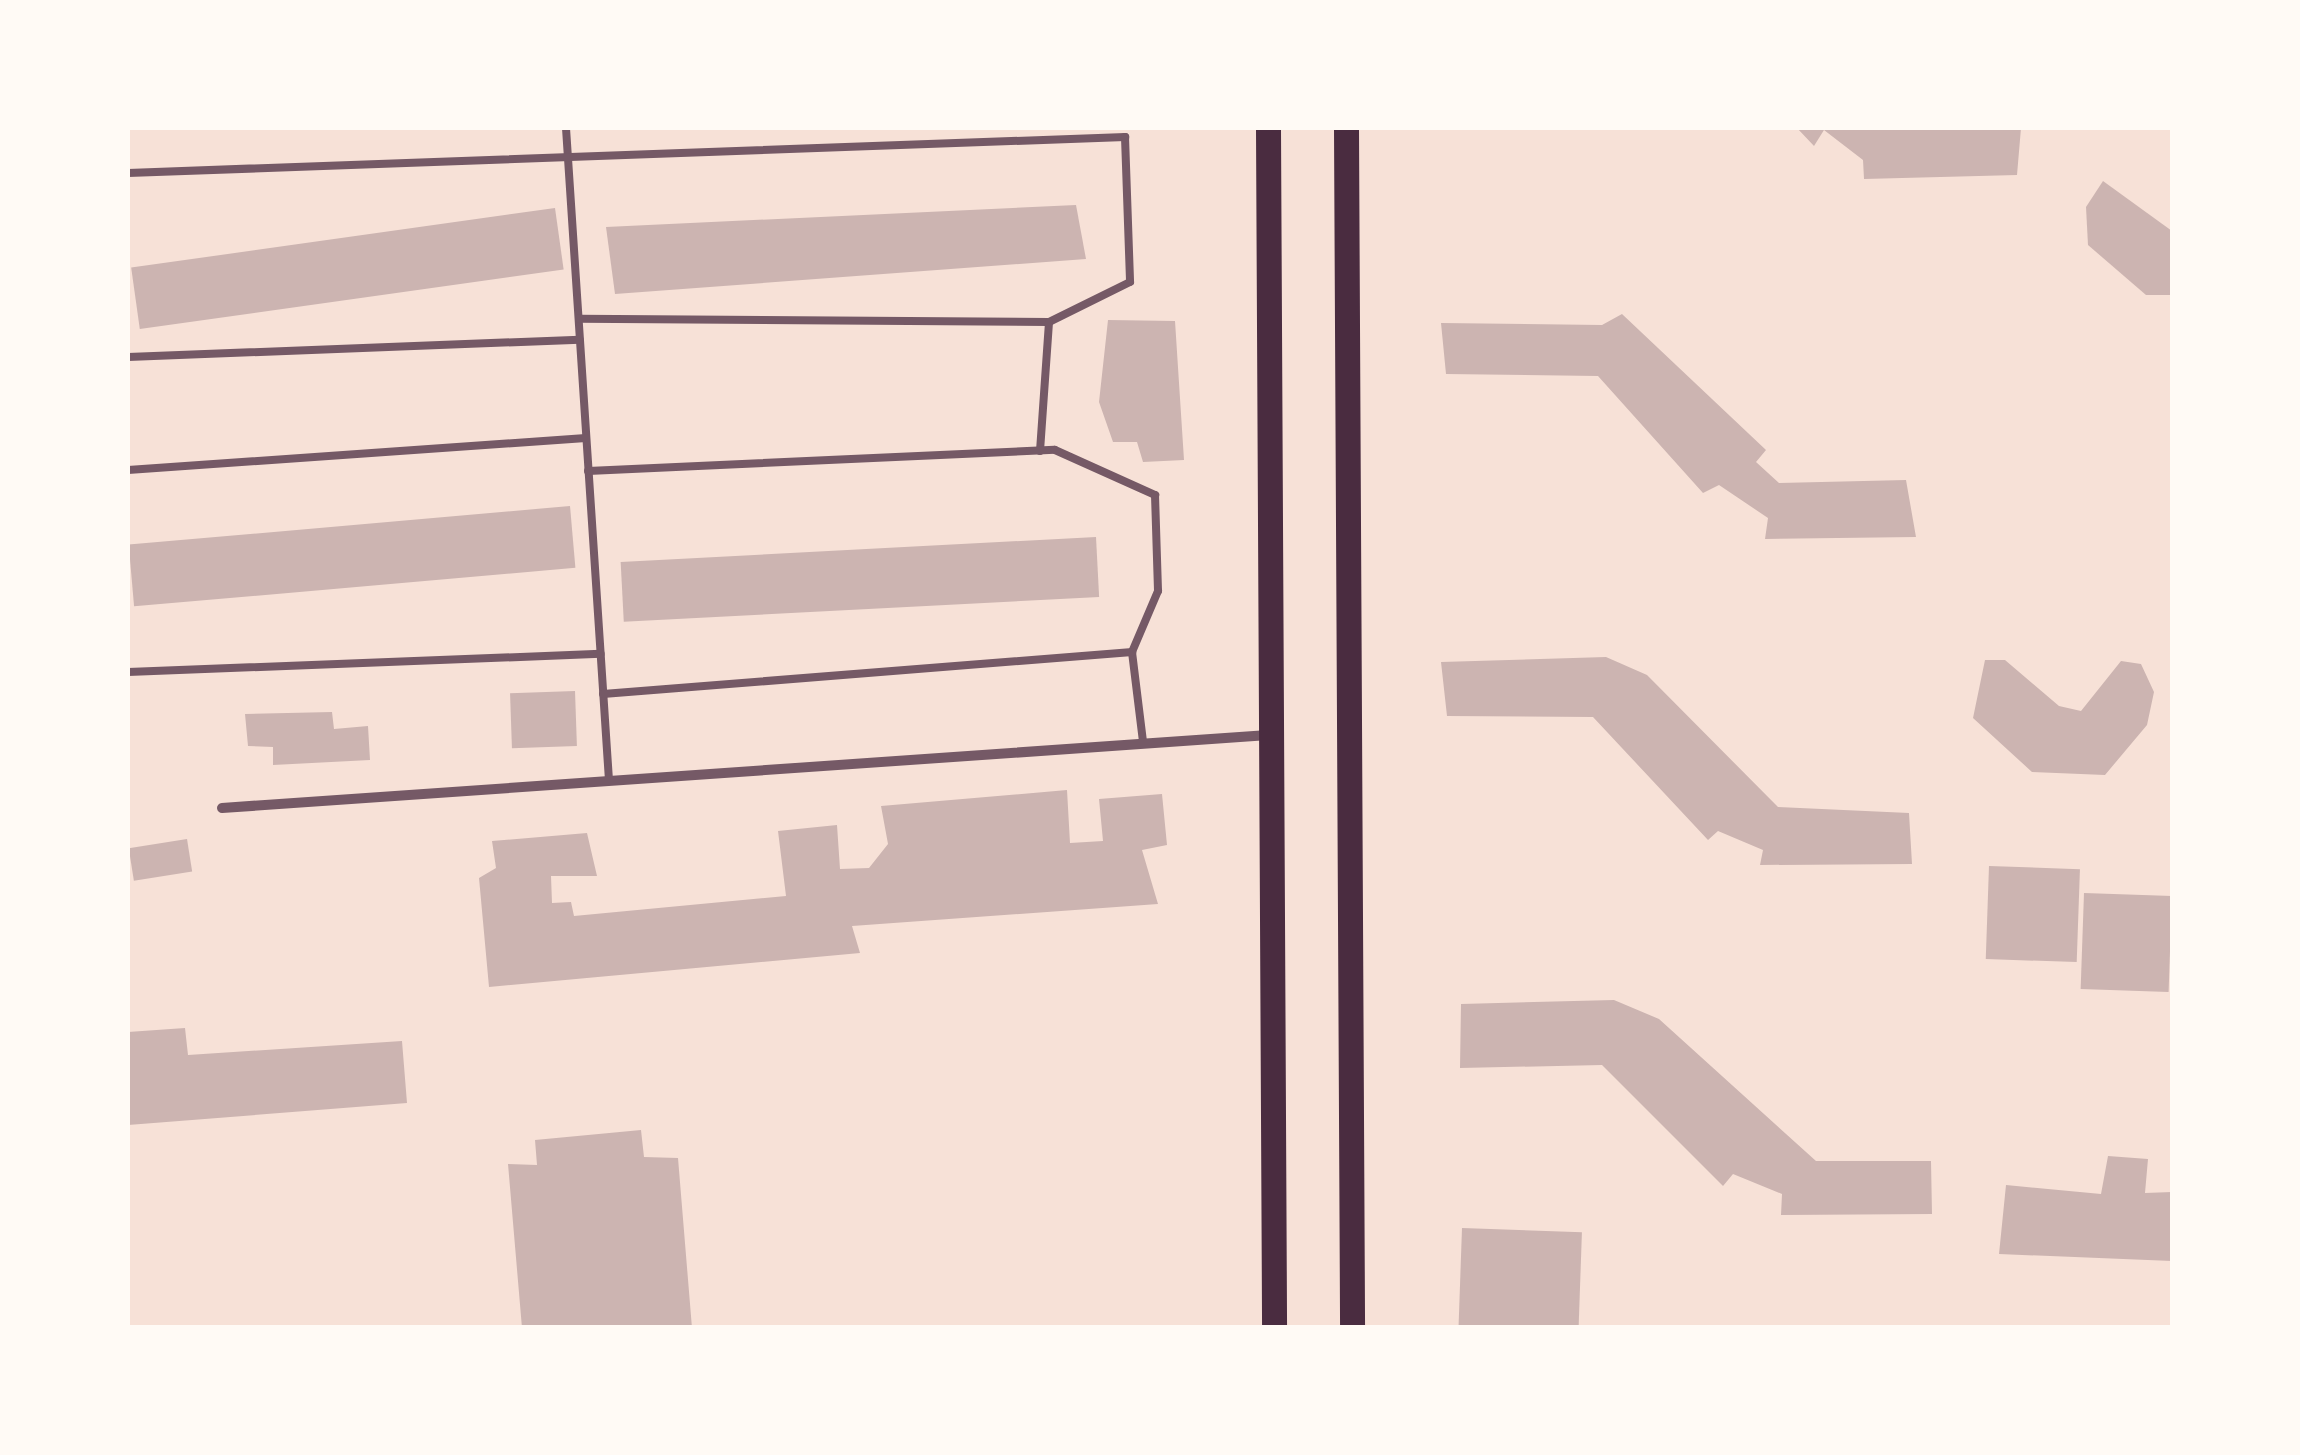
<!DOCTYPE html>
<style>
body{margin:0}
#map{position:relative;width:2300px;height:1455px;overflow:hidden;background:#f7e1d7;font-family:"Alegreya Sans",sans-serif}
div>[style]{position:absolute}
.building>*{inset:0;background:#ccb4b1;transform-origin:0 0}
.service>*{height:8px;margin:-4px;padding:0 4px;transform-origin:4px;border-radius:4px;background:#755966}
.minor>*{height:10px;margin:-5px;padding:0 5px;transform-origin:5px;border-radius:5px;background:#755966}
.primary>*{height:25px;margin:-12.5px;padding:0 12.5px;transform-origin:12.5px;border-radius:12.5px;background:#4a2c40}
span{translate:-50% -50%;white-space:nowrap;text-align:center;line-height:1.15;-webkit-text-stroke:10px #fffaf5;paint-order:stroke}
.frame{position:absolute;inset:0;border:130px solid #fffaf5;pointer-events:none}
</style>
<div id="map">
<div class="building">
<i style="clip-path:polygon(1797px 128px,2021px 128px,2017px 175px,1864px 179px,1863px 160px,1824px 130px,1814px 146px)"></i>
<i style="clip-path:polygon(2103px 181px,2172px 231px,2172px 295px,2146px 295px,2088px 245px,2086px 207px)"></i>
<i style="clip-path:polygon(1076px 205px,1086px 259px,615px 294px,606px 227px)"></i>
<i style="left:555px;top:208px;width:62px;height:428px;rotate:82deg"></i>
<i style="clip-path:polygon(1622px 314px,1766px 450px,1756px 462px,1779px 483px,1906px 480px,1916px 537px,1765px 539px,1768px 518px,1719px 485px,1703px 493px,1598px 376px,1446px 374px,1441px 323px,1602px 325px)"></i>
<i style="clip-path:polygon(1108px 320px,1175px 321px,1184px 460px,1143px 462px,1137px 442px,1113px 442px,1099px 402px)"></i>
<i style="left:570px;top:506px;width:62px;height:443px;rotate:85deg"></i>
<i style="left:1096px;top:537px;width:60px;height:476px;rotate:87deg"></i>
<i style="clip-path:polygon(1606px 657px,1647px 675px,1778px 807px,1909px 813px,1912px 864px,1760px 865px,1763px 850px,1718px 831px,1708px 840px,1593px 717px,1447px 716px,1441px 662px)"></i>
<i style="clip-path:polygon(1985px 660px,2005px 660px,2059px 706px,2081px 711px,2121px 661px,2141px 664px,2154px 692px,2147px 725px,2105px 775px,2032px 772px,1973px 718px)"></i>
<i style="left:575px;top:691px;width:55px;height:65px;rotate:88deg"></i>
<i style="clip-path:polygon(332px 712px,334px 729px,368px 726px,370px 760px,273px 765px,273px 747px,248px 746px,245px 714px)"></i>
<i style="clip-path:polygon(1067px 790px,1070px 843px,1103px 841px,1099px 799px,1162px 794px,1167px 845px,1142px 850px,1158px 904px,852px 926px,860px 953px,489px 987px,479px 878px,496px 868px,492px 841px,587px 833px,597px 876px,551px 876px,552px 903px,571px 902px,574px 916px,786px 896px,778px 831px,837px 825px,840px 869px,869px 868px,888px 844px,881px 806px)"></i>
<i style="left:187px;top:839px;width:33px;height:59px;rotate:81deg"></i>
<i style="left:1989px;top:866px;width:91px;height:93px;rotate:2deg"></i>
<i style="left:2084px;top:893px;width:88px;height:96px;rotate:2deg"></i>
<i style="clip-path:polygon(1614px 1000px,1659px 1019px,1816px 1161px,1931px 1161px,1932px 1214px,1781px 1215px,1782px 1194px,1733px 1174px,1723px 1186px,1602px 1065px,1460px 1068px,1461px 1004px)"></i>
<i style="clip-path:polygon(185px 1028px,188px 1055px,402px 1041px,407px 1103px,128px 1125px,128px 1032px)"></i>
<i style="clip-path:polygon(641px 1130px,644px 1157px,678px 1158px,692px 1328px,522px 1328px,508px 1164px,537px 1165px,535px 1140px)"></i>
<i style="clip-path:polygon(2108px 1156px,2148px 1159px,2145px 1193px,2172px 1192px,2172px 1261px,1999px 1254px,2006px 1185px,2101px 1194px)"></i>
<i style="left:1462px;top:1228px;width:120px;height:100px;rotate:2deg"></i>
</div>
<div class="service">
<i style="left:566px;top:128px;width:653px;rotate:86.23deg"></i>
<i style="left:128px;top:173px;width:998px;rotate:-2.07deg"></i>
<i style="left:1125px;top:137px;width:145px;rotate:88deg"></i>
<i style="left:1130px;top:282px;width:90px;rotate:153.7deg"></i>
<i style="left:1049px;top:322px;width:470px;rotate:-179.6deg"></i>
<i style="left:128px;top:357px;width:452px;rotate:-2.2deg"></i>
<i style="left:1040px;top:451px;width:129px;rotate:-86deg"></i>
<i style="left:128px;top:470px;width:459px;rotate:-4deg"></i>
<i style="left:588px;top:471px;width:467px;rotate:-2.6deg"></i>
<i style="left:1055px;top:450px;width:110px;rotate:24.2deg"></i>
<i style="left:1155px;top:495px;width:96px;rotate:88.2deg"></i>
<i style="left:1158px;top:591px;width:66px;rotate:113.1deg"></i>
<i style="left:1132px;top:652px;width:91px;rotate:83deg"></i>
<i style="left:128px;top:672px;width:473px;rotate:-2.2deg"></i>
<i style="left:603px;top:694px;width:531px;rotate:-4.54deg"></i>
</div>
<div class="minor">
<i style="left:222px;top:808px;width:1049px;rotate:-3.99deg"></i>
</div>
<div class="primary">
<i style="left:1268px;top:128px;width:1200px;rotate:89.71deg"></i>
<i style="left:1346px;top:128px;width:1200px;rotate:89.71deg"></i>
</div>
<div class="frame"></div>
</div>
